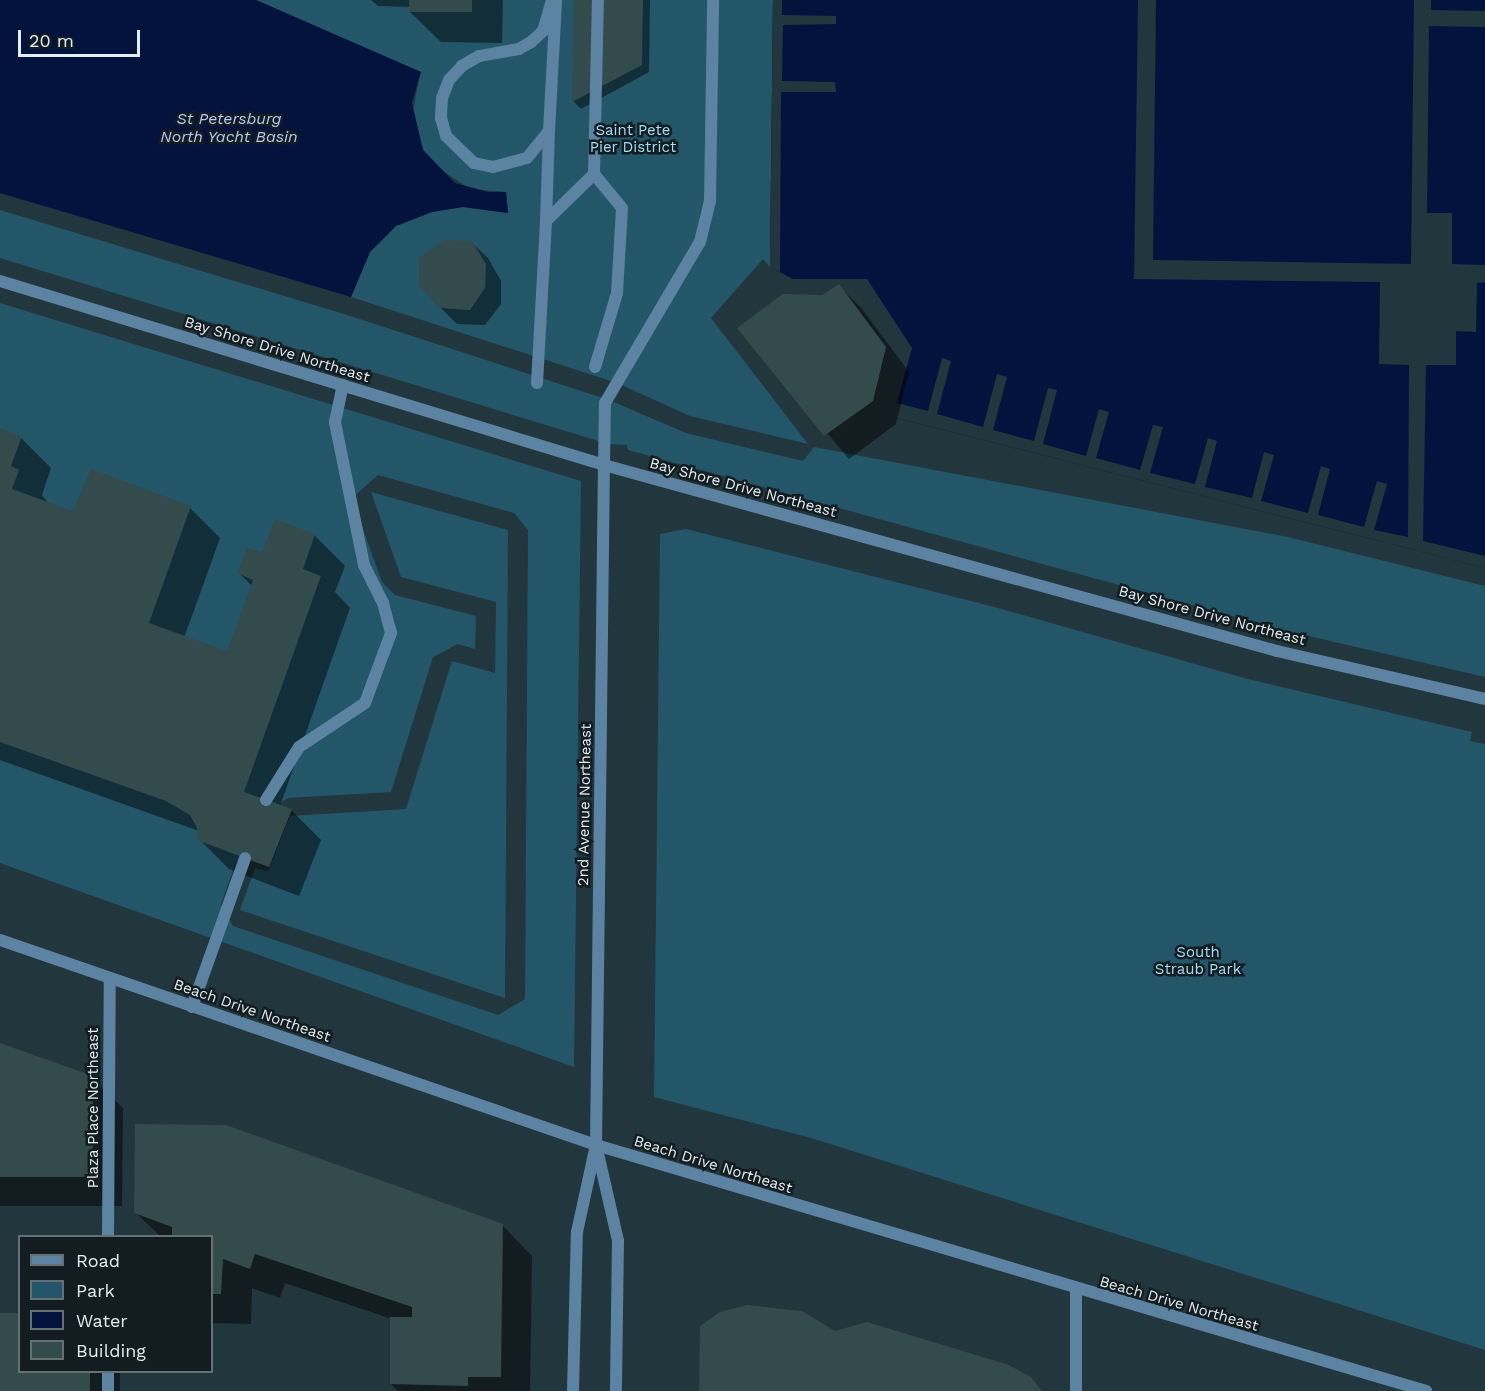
<!DOCTYPE html>
<style>
body{margin:0}
#map{position:relative;width:1485px;height:1391px;overflow:hidden;background:#22363e;font-family:"Work Sans",sans-serif}
div>[style]{position:absolute}
.green>*{inset:0;background:#235669}
.water>*{inset:0;background:#04133e}
.pier>*{inset:0;background:#22363e}
.shadow>*{inset:0;background:#0007}
.building>*{inset:0;background:#344b4e;transform-origin:0 0}
.service>*{height:12px;margin:-6px;padding:0 6px;transform-origin:6px;border-radius:6px;background:#5d83a3}
.pedestrian>*{height:12px;margin:-6px;padding:0 6px;transform-origin:6px;border-radius:6px;background:#5d83a3}
.minor>*{height:12px;margin:-6px;padding:0 6px;transform-origin:6px;border-radius:6px;background:#5d83a3}
.tertiary>*{height:12px;margin:-6px;padding:0 6px;transform-origin:6px;border-radius:6px;background:#5d83a3}
span{translate:-50% -50%;white-space:nowrap;text-align:center;line-height:1.15;-webkit-text-stroke:5px #131c20;paint-order:stroke}
.park-label{font-size:15px;color:#a2ddf6}
.street-label{font-size:15px;color:#e1edf2}
.water-label{font-size:16px;color:#b4cbf9;font-style:italic}
.legend{position:absolute;left:18px;top:1235px;width:195px;height:138px;box-sizing:border-box;background:#131c20;border:2px solid #657074;margin:0;padding:8px 10px;list-style:none;font-size:18px;color:#e1edf2}
.legend li{display:flex;align-items:center;gap:12px;height:30px}
.legend b{width:30px;border:2px solid #657074}
.scale{position:absolute;left:18px;top:30px;width:122px;height:27px;box-sizing:border-box;border:3px solid #e1edf2;border-top:0;padding-left:8px;font-size:18px;line-height:21px;white-space:nowrap;color:#e1edf2;-webkit-text-stroke:4px #131c20;paint-order:stroke}
</style>
<div id="map">
<div class="green">
<i style="clip-path:polygon(256px 0,773px 0,770px 267px,763px 259px,711px 318px,808px 444px,690px 416px,617px 383px,351px 297px,370px 252px,396px 226px,432px 212px,463px 207px,508px 213px,506px 192px,470px 189px,431px 163px,423px 150px,412px 118px,420px 72px)"></i>
<i style="clip-path:polygon(0 210px,344px 314px,609px 400px,686px 433px,803px 461px,814px 447px,1288px 537px,1485px 586px,1485px 677px,1283px 630px,628px 450px,627px 445px,608px 444px,0 258px)"></i>
<i style="clip-path:polygon(evenodd,0 303px,581px 481px,574px 1067px,0 863px,0 303px,378px 475px,514px 513px,528px 530px,525px 999px,498px 1015px,233px 926px,221px 904px,236px 862px,253px 855px,270px 810px,288px 798px,391px 792px,433px 657px,458px 644px,475px 649px,476px 616px,395px 595px,382px 582px,352px 498px,378px 475px)"></i>
<i style="clip-path:polygon(371px 492px,508px 530px,505px 998px,240px 910px,255px 868px,268px 871px,290px 816px,406px 809px,452px 661px,495px 673px,496px 602px,401px 577px)"></i>
<i style="clip-path:polygon(686px 529px,991px 606px,1244px 678px,1472px 732px,1470px 741px,1485px 744px,1485px 1350px,811px 1138px,654px 1097px,660px 534px)"></i>
</div>
<div class="water">
<i style="clip-path:polygon(0 0,256px 0,421px 72px,412px 103px,423px 150px,455px 183px,488px 192px,506px 192px,508px 213px,463px 207px,432px 212px,396px 226px,370px 252px,351px 297px,0 193px)"></i>
<i style="clip-path:polygon(773px 0,1485px 0,1485px 568px,893px 417px,912px 348px,867px 279px,793px 279px,770px 267px)"></i>
</div>
<div class="pier">
<i style="clip-path:polygon(773px 0,782px 0,782px 15px,836px 16px,836px 24px,783px 25px,782px 81px,835px 82px,836px 92px,781px 92px,780px 272px,770px 267px)"></i>
<i style="clip-path:polygon(1138px 0,1156px 0,1153px 260px,1411px 264px,1414px 0,1431px 0,1431px 10px,1485px 11px,1485px 27px,1429px 26px,1427px 213px,1452px 213px,1452px 264px,1485px 265px,1485px 282px,1477px 283px,1476px 332px,1456px 331px,1456px 365px,1426px 365px,1423px 541px,1485px 556px,1485px 568px,893px 417px,897px 403px,928px 411px,942px 358px,951px 361px,937px 414px,983px 427px,997px 374px,1007px 377px,993px 430px,1034px 441px,1048px 388px,1057px 390px,1043px 444px,1086px 456px,1099px 409px,1109px 412px,1096px 458px,1140px 470px,1153px 425px,1163px 427px,1150px 473px,1195px 484px,1208px 438px,1217px 441px,1205px 487px,1252px 498px,1264px 452px,1274px 455px,1261px 501px,1308px 513px,1321px 466px,1330px 469px,1318px 515px,1364px 527px,1377px 481px,1387px 484px,1374px 530px,1408px 537px,1409px 365px,1379px 364px,1380px 282px,1134px 279px)"></i>
</div>
<div class="shadow">
<i style="clip-path:polygon(371px 0,503px 0,502px 43px,441px 42px,410px 12px,411px 7px,378px 6px)"></i>
<i style="clip-path:polygon(575px 0,650px 0,649px 72px,581px 109px,574px 102px)"></i>
<i style="clip-path:polygon(471px 242px,488px 258px,501px 281px,501px 304px,485px 325px,457px 324px,440px 307px)"></i>
<i style="clip-path:polygon(839px 286px,862px 309px,909px 372px,896px 424px,849px 459px,739px 328px,823px 297px)"></i>
<i style="clip-path:polygon(0 430px,21px 438px,51px 468px,42px 495px,48px 503px,74px 513px,190px 508px,220px 538px,184px 638px,228px 653px,252px 586px,239px 573px,263px 554px,314px 535px,345px 566px,335px 592px,350px 608px,280px 806px,291px 810px,321px 840px,299px 896px,229px 869px,199px 839px,199px 831px,0 760px)"></i>
<i style="clip-path:polygon(0 1045px,92px 1078px,123px 1108px,122px 1206px,0 1206px)"></i>
<i style="clip-path:polygon(135px 1212px,502px 1225px,532px 1256px,530px 1391px,398px 1391px,391px 1384px,392px 1319px,285px 1283px,280px 1298px,252px 1288px,251px 1324px,212px 1323px,212px 1236px,160px 1236px)"></i>
<i style="clip-path:polygon(0 1314px,20px 1372px,120px 1372px,120px 1391px,0 1391px)"></i>
</div>
<div class="building">
<i style="left:409px;top:0;width:63px;height:12px"></i>
<i style="clip-path:polygon(574px 0,643px 0,642px 65px,572px 102px)"></i>
<i style="clip-path:polygon(443px 240px,472px 241px,486px 264px,485px 288px,470px 310px,439px 308px,419px 286px,419px 258px)"></i>
<i style="clip-path:polygon(839px 284px,886px 347px,873px 401px,824px 436px,737px 328px,783px 294px,822px 295px)"></i>
<i style="clip-path:polygon(0 428px,22px 436px,11px 466px,19px 470px,12px 489px,73px 511px,91px 469px,191px 506px,149px 623px,227px 651px,253px 580px,237px 573px,247px 548px,262px 552px,275px 519px,315px 534px,303px 569px,321px 576px,244px 792px,292px 809px,269px 867px,197px 840px,197px 828px,190px 815px,166px 801px,0 742px)"></i>
<i style="clip-path:polygon(0 1043px,93px 1076px,93px 1177px,0 1177px)"></i>
<i style="clip-path:polygon(135px 1124px,226px 1125px,503px 1224px,501px 1377px,468px 1377px,468px 1386px,390px 1384px,390px 1317px,412px 1317px,412px 1307px,255px 1254px,250px 1269px,223px 1259px,221px 1294px,212px 1294px,212px 1236px,172px 1236px,172px 1227px,134px 1213px)"></i>
<i style="clip-path:polygon(747px 1305px,802px 1311px,835px 1331px,867px 1322px,1009px 1365px,1031px 1377px,1042px 1391px,699px 1391px,700px 1326px,720px 1312px)"></i>
<i style="clip-path:polygon(0 1313px,20px 1313px,20px 1372px,90px 1372px,90px 1391px,0 1391px)"></i>
</div>
<div class="service">
<i style="left:552px;top:0;width:32px;rotate:106deg"></i>
<i style="left:543px;top:31px;width:16px;rotate:137deg"></i>
<i style="left:531px;top:42px;width:14px;rotate:150deg"></i>
<i style="left:519px;top:49px;width:41px;rotate:170.1deg"></i>
<i style="left:479px;top:56px;width:20px;rotate:150deg"></i>
<i style="left:462px;top:66px;width:19px;rotate:133deg"></i>
<i style="left:449px;top:80px;width:19px;rotate:111deg"></i>
<i style="left:442px;top:98px;width:20px;rotate:93deg"></i>
<i style="left:441px;top:118px;width:19px;rotate:74deg"></i>
<i style="left:446px;top:136px;width:39px;rotate:44deg"></i>
<i style="left:474px;top:163px;width:19px;rotate:12deg"></i>
<i style="left:493px;top:167px;width:35px;rotate:-15deg"></i>
<i style="left:527px;top:158px;width:35px;rotate:-51deg"></i>
<i style="left:549px;top:131px;width:131px;rotate:-86.9deg"></i>
<i style="left:546px;top:221px;width:89px;rotate:-88.1deg"></i>
<i style="left:604px;top:465px;width:62px;rotate:-89.1deg"></i>
<i style="left:605px;top:403px;width:187px;rotate:-59.5deg"></i>
<i style="left:700px;top:242px;width:42px;rotate:-76.3deg"></i>
<i style="left:710px;top:201px;width:201px;rotate:-89.1deg"></i>
<i style="left:266px;top:800px;width:62px;rotate:-58.1deg"></i>
<i style="left:299px;top:747px;width:79px;rotate:-33.7deg"></i>
<i style="left:365px;top:703px;width:75px;rotate:-69.6deg"></i>
<i style="left:391px;top:633px;width:31px;rotate:-105deg"></i>
<i style="left:383px;top:603px;width:42px;rotate:-116.6deg"></i>
<i style="left:364px;top:565px;width:146px;rotate:-101.5deg"></i>
<i style="left:335px;top:422px;width:38px;rotate:-78deg"></i>
<i style="left:192px;top:1007px;width:158px;rotate:-70.4deg"></i>
<i style="left:108px;top:1236px;width:257px;rotate:-89.6deg"></i>
<i style="left:108px;top:1391px;width:19px;rotate:-90deg"></i>
<i style="left:1076px;top:1391px;width:102px;rotate:-90deg"></i>
</div>
<div class="pedestrian">
<i style="left:595px;top:367px;width:77px;rotate:-73.4deg"></i>
<i style="left:617px;top:293px;width:85px;rotate:-86.6deg"></i>
<i style="left:622px;top:208px;width:44px;rotate:-129.5deg"></i>
<i style="left:594px;top:174px;width:174px;rotate:-88.7deg"></i>
<i style="left:537px;top:383px;width:162px;rotate:-86.8deg"></i>
<i style="left:546px;top:221px;width:67px;rotate:-44.4deg"></i>
</div>
<div class="minor">
<i style="left:0;top:281px;width:631px;rotate:16.94deg"></i>
<i style="left:604px;top:465px;width:698px;rotate:15.45deg"></i>
<i style="left:1277px;top:651px;width:213px;rotate:13deg"></i>
<i style="left:597px;top:1149px;width:94px;rotate:77.1deg"></i>
<i style="left:618px;top:1241px;width:150px;rotate:90.8deg"></i>
<i style="left:573px;top:1391px;width:159px;rotate:-88.6deg"></i>
<i style="left:577px;top:1232px;width:89px;rotate:-77.7deg"></i>
<i style="left:596px;top:1145px;width:680px;rotate:-89.33deg"></i>
</div>
<div class="tertiary">
<i style="left:0;top:940px;width:630px;rotate:18.98deg"></i>
<i style="left:596px;top:1145px;width:866px;rotate:16.51deg"></i>
</div>
<div class="park-label">
<span style="left:633px;top:139px">Saint Pete<br>Pier District</span>
<span style="left:1198px;top:961px">South<br>Straub Park</span>
</div>
<div class="street-label">
<span style="left:277px;top:350px;rotate:17deg">Bay Shore Drive Northeast</span>
<span style="left:743px;top:488px;rotate:15deg">Bay Shore Drive Northeast</span>
<span style="left:1212px;top:616px;rotate:15deg">Bay Shore Drive Northeast</span>
<span style="left:585px;top:805px;rotate:-89deg">2nd Avenue Northeast</span>
<span style="left:252px;top:1011px;rotate:19deg">Beach Drive Northeast</span>
<span style="left:94px;top:1108px;rotate:-90deg">Plaza Place Northeast</span>
<span style="left:713px;top:1165px;rotate:17deg">Beach Drive Northeast</span>
<span style="left:1179px;top:1304px;rotate:16deg">Beach Drive Northeast</span>
</div>
<div class="water-label">
<span style="left:229px;top:128px">St Petersburg<br>North Yacht Basin</span>
</div>
<ul class="legend">
<li><b style="height:8px;background:#5d83a3"></b>Road</li>
<li><b style="height:16px;background:#235669"></b>Park</li>
<li><b style="height:16px;background:#04133e"></b>Water</li>
<li><b style="height:16px;background:#344b4e"></b>Building</li>
</ul>
<div class="scale">20 m</div>
</div>
